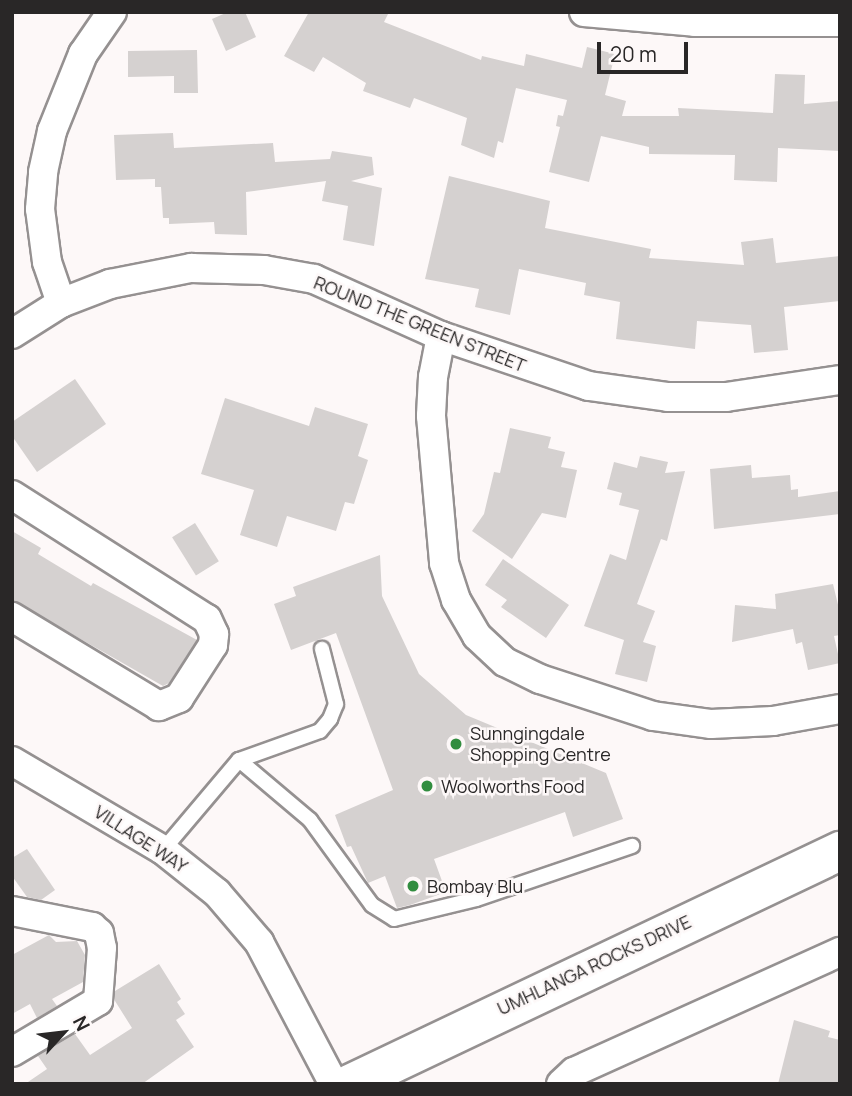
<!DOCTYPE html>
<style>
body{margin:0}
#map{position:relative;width:852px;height:1096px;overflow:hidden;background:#fdf8f8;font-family:Manrope,sans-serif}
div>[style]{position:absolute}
.building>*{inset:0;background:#d5d1d0;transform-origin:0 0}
.roads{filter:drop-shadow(2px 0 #959191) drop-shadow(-2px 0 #959191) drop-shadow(0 2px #959191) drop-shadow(0 -2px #959191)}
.lane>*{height:14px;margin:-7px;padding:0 7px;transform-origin:7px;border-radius:7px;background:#fff}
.street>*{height:28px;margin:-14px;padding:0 14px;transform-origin:14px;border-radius:14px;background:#fff}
.secondary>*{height:38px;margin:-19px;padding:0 19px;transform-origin:19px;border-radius:19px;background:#fff}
.dots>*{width:19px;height:19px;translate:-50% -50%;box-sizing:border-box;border:4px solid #fdf8f8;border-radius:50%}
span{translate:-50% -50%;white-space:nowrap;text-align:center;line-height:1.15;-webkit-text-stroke:5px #fdf8f8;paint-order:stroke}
.street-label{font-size:18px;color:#292727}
.poi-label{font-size:18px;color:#292727}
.left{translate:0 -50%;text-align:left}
.frame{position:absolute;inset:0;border:14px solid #292727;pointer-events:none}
.north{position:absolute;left:28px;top:998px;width:70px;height:70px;-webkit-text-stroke:5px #fdf8f8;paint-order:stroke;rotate:63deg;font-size:19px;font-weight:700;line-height:28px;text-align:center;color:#292727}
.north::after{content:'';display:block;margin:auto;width:24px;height:32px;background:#292727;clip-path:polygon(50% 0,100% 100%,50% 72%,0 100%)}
.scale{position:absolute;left:597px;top:42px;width:91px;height:32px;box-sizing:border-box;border:4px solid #292727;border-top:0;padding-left:9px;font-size:21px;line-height:24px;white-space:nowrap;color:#292727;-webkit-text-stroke:5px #fdf8f8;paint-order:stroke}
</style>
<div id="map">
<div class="building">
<i style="clip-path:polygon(228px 12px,245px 12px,256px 37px,226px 51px,212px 19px)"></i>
<i style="clip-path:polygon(309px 12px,389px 12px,384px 22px,481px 60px,482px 56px,524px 66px,526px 54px,582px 68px,587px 47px,615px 54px,605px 95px,626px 101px,622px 116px,679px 116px,678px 108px,773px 113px,775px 74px,805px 75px,804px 104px,840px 101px,840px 151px,778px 148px,777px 182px,734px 180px,735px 155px,649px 154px,649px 147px,601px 136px,589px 182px,549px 172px,560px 127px,556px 126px,558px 115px,563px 116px,567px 100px,516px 88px,503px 143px,498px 141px,494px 158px,461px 145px,467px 118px,414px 98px,410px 108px,363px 91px,366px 83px,323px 57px,314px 72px,284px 56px)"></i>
<i style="clip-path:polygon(197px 50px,198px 93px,174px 93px,174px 76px,128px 77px,128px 51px)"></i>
<i style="clip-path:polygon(173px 133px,174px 148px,273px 143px,275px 162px,330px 159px,332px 151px,372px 157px,374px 175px,351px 181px,382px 188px,374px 246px,343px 240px,348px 206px,322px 201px,326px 181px,246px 192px,247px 235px,215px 234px,214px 222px,169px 224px,169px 218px,163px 218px,161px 187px,155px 187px,155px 179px,116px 180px,114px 135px)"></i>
<i style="clip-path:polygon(449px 176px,550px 201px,545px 228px,651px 249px,649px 258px,744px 265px,741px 242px,773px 238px,776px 263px,840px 256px,840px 301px,784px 307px,788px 350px,754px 353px,751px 325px,697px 321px,695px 349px,616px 339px,620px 302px,584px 295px,586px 283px,519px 269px,510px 315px,475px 307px,479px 289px,425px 279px)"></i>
<i style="clip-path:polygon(75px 379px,106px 424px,37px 472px,12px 436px,12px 422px)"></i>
<i style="clip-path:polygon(225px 398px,309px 426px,315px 407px,368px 424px,358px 456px,368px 460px,354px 504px,345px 502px,336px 531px,287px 516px,277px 547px,240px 535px,254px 490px,201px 474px)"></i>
<i style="clip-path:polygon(510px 428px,551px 437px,548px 448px,565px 452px,561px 467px,577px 470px,566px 518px,542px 513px,512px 559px,472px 531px,484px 514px,494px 472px,500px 473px)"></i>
<i style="clip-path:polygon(640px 456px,668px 462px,665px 473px,685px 471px,667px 541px,661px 539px,637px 604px,655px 611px,643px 642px,656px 646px,647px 682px,615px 674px,624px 640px,584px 626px,610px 554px,626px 560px,639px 510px,619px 505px,622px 493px,607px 489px,614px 462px,637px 468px)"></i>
<i style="clip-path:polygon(751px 465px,752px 478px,790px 475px,791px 490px,798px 489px,798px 497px,840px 491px,840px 514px,714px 529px,710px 469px)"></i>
<i style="left:195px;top:523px;width:45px;height:27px;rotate:58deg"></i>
<i style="clip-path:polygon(12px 531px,41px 548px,38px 554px,91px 586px,93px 583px,197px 640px,169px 683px,163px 686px,12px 600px)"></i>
<i style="clip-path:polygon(380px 555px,382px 596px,419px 674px,466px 715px,606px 773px,623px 819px,573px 837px,565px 812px,434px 859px,446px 892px,410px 905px,397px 908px,385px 876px,368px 883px,351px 846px,347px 847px,335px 815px,393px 790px,336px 633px,291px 650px,274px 604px,296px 596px,293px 587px)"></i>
<i style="clip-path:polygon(503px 559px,569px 605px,546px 638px,501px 607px,507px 600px,485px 585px)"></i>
<i style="clip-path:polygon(833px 584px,840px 613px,840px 635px,834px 636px,840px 663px,808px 670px,802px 642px,796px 644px,793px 629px,732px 642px,735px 605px,776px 609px,775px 594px)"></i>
<i style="clip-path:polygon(27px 849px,55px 890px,41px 900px,27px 897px,12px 876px,12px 858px)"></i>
<i style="clip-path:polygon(49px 935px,56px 942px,77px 941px,85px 955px,83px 982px,52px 999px,57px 1006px,37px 1018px,30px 1004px,12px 1014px,12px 955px)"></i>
<i style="clip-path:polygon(159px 964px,181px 999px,177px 1002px,185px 1014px,176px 1020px,194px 1047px,142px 1084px,25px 1084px,47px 1069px,38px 1056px,75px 1034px,90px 1055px,132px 1028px,115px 1001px,115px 991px)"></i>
<i style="clip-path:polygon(794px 1020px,830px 1031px,828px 1037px,840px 1040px,840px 1084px,778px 1084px)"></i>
</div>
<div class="roads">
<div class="lane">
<i style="left:239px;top:760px;width:93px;rotate:40.2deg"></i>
<i style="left:310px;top:820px;width:105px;rotate:53.9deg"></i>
<i style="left:372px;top:905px;width:26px;rotate:32deg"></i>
<i style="left:394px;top:919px;width:84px;rotate:-13.7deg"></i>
<i style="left:476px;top:899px;width:165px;rotate:-18.8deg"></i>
<i style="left:163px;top:850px;width:118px;rotate:-49.8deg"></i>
<i style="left:239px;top:760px;width:86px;rotate:-19.7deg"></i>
<i style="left:320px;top:731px;width:16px;rotate:-50deg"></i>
<i style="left:330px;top:719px;width:16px;rotate:-68deg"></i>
<i style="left:336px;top:704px;width:57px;rotate:-104.3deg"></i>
</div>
<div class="street">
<i style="left:584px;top:12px;width:111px;rotate:5.1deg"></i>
<i style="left:695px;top:22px;width:145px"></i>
<i style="left:61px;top:303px;width:43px;rotate:-108.9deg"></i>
<i style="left:47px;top:262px;width:53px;rotate:-97.5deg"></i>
<i style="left:40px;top:209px;width:37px;rotate:-85deg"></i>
<i style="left:43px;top:172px;width:42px;rotate:-77.6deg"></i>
<i style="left:52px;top:131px;width:83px;rotate:-68.1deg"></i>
<i style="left:83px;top:54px;width:51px;rotate:-55.4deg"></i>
<i style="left:12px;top:334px;width:58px;rotate:-32.3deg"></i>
<i style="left:61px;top:303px;width:53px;rotate:-21.2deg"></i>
<i style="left:110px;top:284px;width:83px;rotate:-11.2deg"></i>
<i style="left:191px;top:268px;width:73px;rotate:1.6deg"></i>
<i style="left:264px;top:270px;width:51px;rotate:10.2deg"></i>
<i style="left:314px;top:279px;width:139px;rotate:24.2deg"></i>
<i style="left:441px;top:336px;width:156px;rotate:18.7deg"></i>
<i style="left:589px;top:386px;width:80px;rotate:7.9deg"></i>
<i style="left:668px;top:397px;width:58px"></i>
<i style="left:726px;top:397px;width:115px;rotate:-8.5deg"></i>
<i style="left:441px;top:336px;width:42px;rotate:101deg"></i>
<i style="left:433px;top:377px;width:39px;rotate:93deg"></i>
<i style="left:431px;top:416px;width:148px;rotate:84.9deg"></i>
<i style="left:444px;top:563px;width:39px;rotate:72deg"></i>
<i style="left:456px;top:600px;width:42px;rotate:59.7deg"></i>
<i style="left:477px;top:636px;width:38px;rotate:43deg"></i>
<i style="left:505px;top:662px;width:39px;rotate:26deg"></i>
<i style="left:540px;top:679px;width:119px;rotate:18.1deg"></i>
<i style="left:653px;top:716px;width:59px;rotate:7.9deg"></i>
<i style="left:711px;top:724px;width:62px;rotate:-2.8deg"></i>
<i style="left:773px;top:721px;width:68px;rotate:-10.2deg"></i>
<i style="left:12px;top:495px;width:231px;rotate:32.5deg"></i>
<i style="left:207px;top:619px;width:17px;rotate:65deg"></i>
<i style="left:214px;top:634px;width:11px;rotate:95deg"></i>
<i style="left:213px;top:645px;width:63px;rotate:122.7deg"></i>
<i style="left:179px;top:698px;width:22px;rotate:158deg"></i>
<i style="left:159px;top:706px;width:172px;rotate:-148.8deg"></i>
<i style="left:12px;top:761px;width:175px;rotate:30.5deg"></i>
<i style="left:163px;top:850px;width:69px;rotate:38.5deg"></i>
<i style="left:217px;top:893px;width:65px;rotate:49.4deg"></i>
<i style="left:259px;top:942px;width:161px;rotate:62.2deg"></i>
<i style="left:12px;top:911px;width:82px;rotate:11.3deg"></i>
<i style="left:92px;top:927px;width:9px;rotate:41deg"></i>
<i style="left:99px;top:933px;width:15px;rotate:79deg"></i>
<i style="left:102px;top:948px;width:53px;rotate:94.3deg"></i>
<i style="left:98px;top:1001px;width:100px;rotate:149.3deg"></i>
<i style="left:561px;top:1084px;width:18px;rotate:-43deg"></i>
<i style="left:574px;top:1072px;width:292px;rotate:-24.3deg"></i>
</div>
<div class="secondary">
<i style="left:350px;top:1084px;width:543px;rotate:-25.43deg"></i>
</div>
</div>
<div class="dots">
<i style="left:456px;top:744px;background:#318d3f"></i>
<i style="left:427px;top:786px;background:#318d3f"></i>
<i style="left:413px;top:886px;background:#318d3f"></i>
</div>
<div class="street-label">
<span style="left:420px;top:324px;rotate:22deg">ROUND THE GREEN STREET</span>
<span style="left:141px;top:839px;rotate:33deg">VILLAGE WAY</span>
<span style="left:594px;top:965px;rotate:-25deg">UMHLANGA ROCKS DRIVE</span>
</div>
<div class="poi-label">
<span class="left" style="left:470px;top:744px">Sunngingdale<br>Shopping Centre</span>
<span class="left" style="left:441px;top:786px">Woolworths Food</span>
<span class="left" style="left:427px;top:886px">Bombay Blu</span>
</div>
<div class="frame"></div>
<div class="north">N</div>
<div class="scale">20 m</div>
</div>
